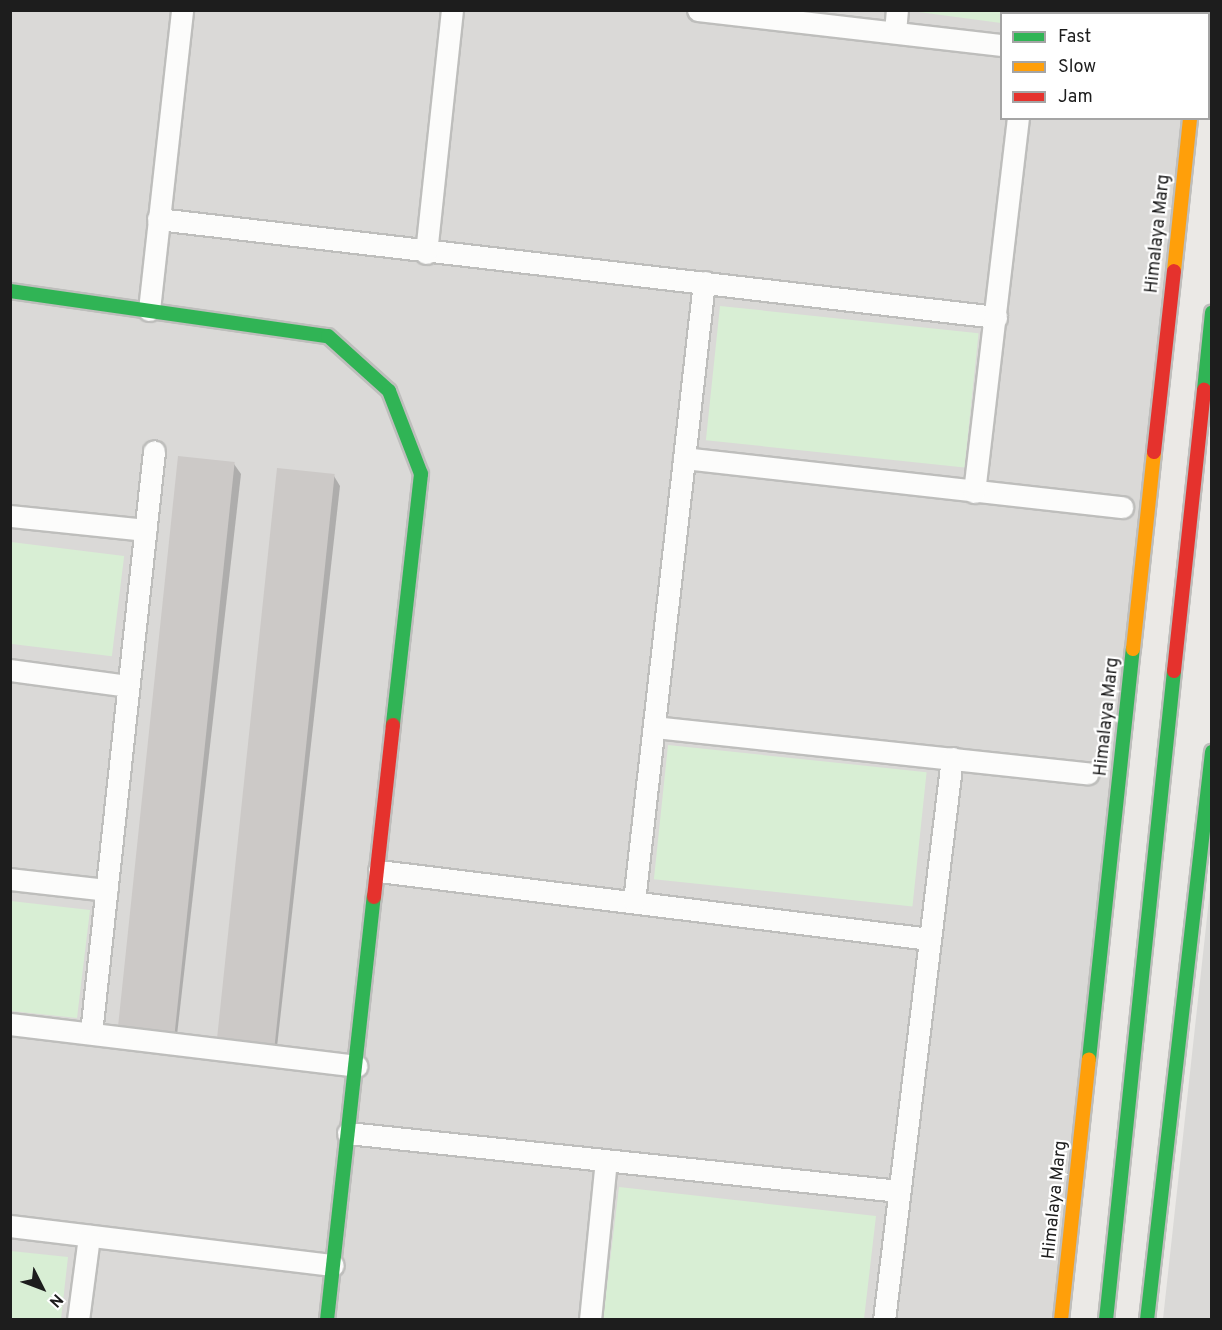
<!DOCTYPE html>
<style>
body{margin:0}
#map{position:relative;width:1222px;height:1330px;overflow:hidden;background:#ebe9e6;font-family:Overpass,sans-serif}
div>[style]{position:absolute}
.residential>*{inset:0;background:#dad9d7}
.park>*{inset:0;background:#d8eed4;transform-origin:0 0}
.shadow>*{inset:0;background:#0003}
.building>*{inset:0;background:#ccc9c7;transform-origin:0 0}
.roads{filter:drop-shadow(2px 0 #bebebc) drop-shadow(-2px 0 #bebebc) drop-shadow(0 2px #bebebc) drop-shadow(0 -2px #bebebc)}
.street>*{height:21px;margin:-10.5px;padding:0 10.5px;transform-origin:10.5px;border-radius:10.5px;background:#fcfcfb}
.fast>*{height:14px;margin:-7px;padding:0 7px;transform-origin:7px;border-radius:7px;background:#30b455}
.slow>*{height:14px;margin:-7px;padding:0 7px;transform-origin:7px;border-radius:7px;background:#ff9f0a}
.jam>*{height:14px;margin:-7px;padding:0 7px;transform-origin:7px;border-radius:7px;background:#e5322d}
span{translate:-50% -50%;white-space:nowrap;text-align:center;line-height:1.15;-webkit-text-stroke:4.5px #fff;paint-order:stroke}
.street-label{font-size:18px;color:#1d1d1d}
.frame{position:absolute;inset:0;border:12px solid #1d1d1d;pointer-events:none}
.legend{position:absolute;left:1000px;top:12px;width:210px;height:108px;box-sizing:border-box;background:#fff;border:2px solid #a5a5a5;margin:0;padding:8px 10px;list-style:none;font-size:18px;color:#1d1d1d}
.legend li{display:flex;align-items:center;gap:12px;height:30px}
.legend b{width:30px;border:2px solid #a5a5a5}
.north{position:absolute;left:12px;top:1258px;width:60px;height:60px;-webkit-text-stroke:4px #fff;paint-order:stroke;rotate:132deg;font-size:16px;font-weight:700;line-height:24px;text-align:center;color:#1d1d1d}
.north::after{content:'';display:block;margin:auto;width:21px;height:27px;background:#1d1d1d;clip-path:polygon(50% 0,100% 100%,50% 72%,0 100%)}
</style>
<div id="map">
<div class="residential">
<i style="clip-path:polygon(10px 11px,1206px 11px,1002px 14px,1002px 118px,1194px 119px,1053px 1319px,11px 1319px)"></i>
<i style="clip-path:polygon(1211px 881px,1211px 1319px,1163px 1319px)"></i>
</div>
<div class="park">
<i style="clip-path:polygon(911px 11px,1017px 10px,1017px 11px,1002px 14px,1001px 23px)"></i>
<i style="left:720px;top:306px;width:260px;height:135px;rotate:6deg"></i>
<i style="left:11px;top:542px;width:114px;height:101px;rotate:7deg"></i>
<i style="left:668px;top:745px;width:260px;height:135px;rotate:6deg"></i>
<i style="clip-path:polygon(11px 901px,90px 910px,77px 1018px,11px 1011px)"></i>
<i style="clip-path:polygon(619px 1187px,876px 1216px,864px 1319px,603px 1319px)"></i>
<i style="clip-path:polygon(11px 1251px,68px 1257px,61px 1319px,11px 1319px)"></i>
</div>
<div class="shadow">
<i style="clip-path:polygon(234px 464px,241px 474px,176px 1044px,121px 1037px)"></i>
<i style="clip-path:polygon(334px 476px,340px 486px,276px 1056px,220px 1050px)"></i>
</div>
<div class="building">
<i style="left:178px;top:456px;width:57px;height:575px;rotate:6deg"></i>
<i style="left:277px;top:468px;width:58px;height:576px;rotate:6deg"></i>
</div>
<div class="roads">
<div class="street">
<i style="left:698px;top:10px;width:306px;rotate:6.6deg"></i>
<i style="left:1030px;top:14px;width:4px;rotate:-90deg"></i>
<i style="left:895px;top:32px;width:22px;rotate:-85deg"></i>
<i style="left:158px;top:219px;width:844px;rotate:6.67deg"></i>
<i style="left:426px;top:253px;width:244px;rotate:-83.9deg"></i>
<i style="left:149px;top:310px;width:302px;rotate:-83.7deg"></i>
<i style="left:684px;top:458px;width:441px;rotate:6.4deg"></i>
<i style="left:974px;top:492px;width:377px;rotate:-83.3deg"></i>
<i style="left:10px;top:516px;width:136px;rotate:5.9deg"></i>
<i style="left:10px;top:670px;width:119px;rotate:7.7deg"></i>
<i style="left:654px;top:727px;width:436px;rotate:6.1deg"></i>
<i style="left:379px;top:871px;width:555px;rotate:7.04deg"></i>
<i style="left:10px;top:879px;width:97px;rotate:6.5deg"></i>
<i style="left:634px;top:901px;width:623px;rotate:-83.55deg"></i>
<i style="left:10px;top:1024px;width:349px;rotate:6.9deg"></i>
<i style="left:91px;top:1033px;width:585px;rotate:-83.82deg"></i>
<i style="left:348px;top:1133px;width:554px;rotate:6.01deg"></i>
<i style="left:10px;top:1226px;width:325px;rotate:6.9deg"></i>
<i style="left:78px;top:1320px;width:85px;rotate:-82.5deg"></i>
<i style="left:590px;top:1320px;width:160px;rotate:-84.3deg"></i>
<i style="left:884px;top:1320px;width:566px;rotate:-83.1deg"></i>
</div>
<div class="fast">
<i style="left:1201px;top:10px;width:4px;rotate:90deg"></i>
<i style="left:10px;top:291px;width:321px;rotate:8.1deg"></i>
<i style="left:328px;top:336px;width:82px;rotate:42deg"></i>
<i style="left:389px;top:391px;width:89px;rotate:68.9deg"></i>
<i style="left:421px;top:474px;width:253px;rotate:96.4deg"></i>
<i style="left:1204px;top:390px;width:78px;rotate:-84.1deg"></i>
<i style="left:1089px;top:1059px;width:412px;rotate:-83.9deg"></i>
<i style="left:327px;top:1320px;width:426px;rotate:-83.7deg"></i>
<i style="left:1106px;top:1320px;width:653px;rotate:-84.02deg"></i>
<i style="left:1147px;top:1320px;width:572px;rotate:-83.47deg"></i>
</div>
<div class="slow">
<i style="left:1174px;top:271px;width:154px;rotate:-84deg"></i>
<i style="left:1133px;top:649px;width:198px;rotate:-83.9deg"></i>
<i style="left:1061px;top:1320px;width:262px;rotate:-83.9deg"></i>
</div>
<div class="jam">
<i style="left:1154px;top:452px;width:182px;rotate:-83.7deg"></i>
<i style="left:1174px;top:671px;width:283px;rotate:-83.9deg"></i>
<i style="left:374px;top:897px;width:173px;rotate:-83.7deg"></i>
</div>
</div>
<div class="street-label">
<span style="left:1159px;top:234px;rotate:-84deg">Himalaya Marg</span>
<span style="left:1108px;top:717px;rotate:-84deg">Himalaya Marg</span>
<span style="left:1056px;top:1200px;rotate:-84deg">Himalaya Marg</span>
</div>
<div class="frame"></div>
<ul class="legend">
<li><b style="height:8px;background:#30b455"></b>Fast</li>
<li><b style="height:8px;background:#ff9f0a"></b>Slow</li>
<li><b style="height:8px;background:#e5322d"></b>Jam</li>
</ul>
<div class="north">N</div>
</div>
